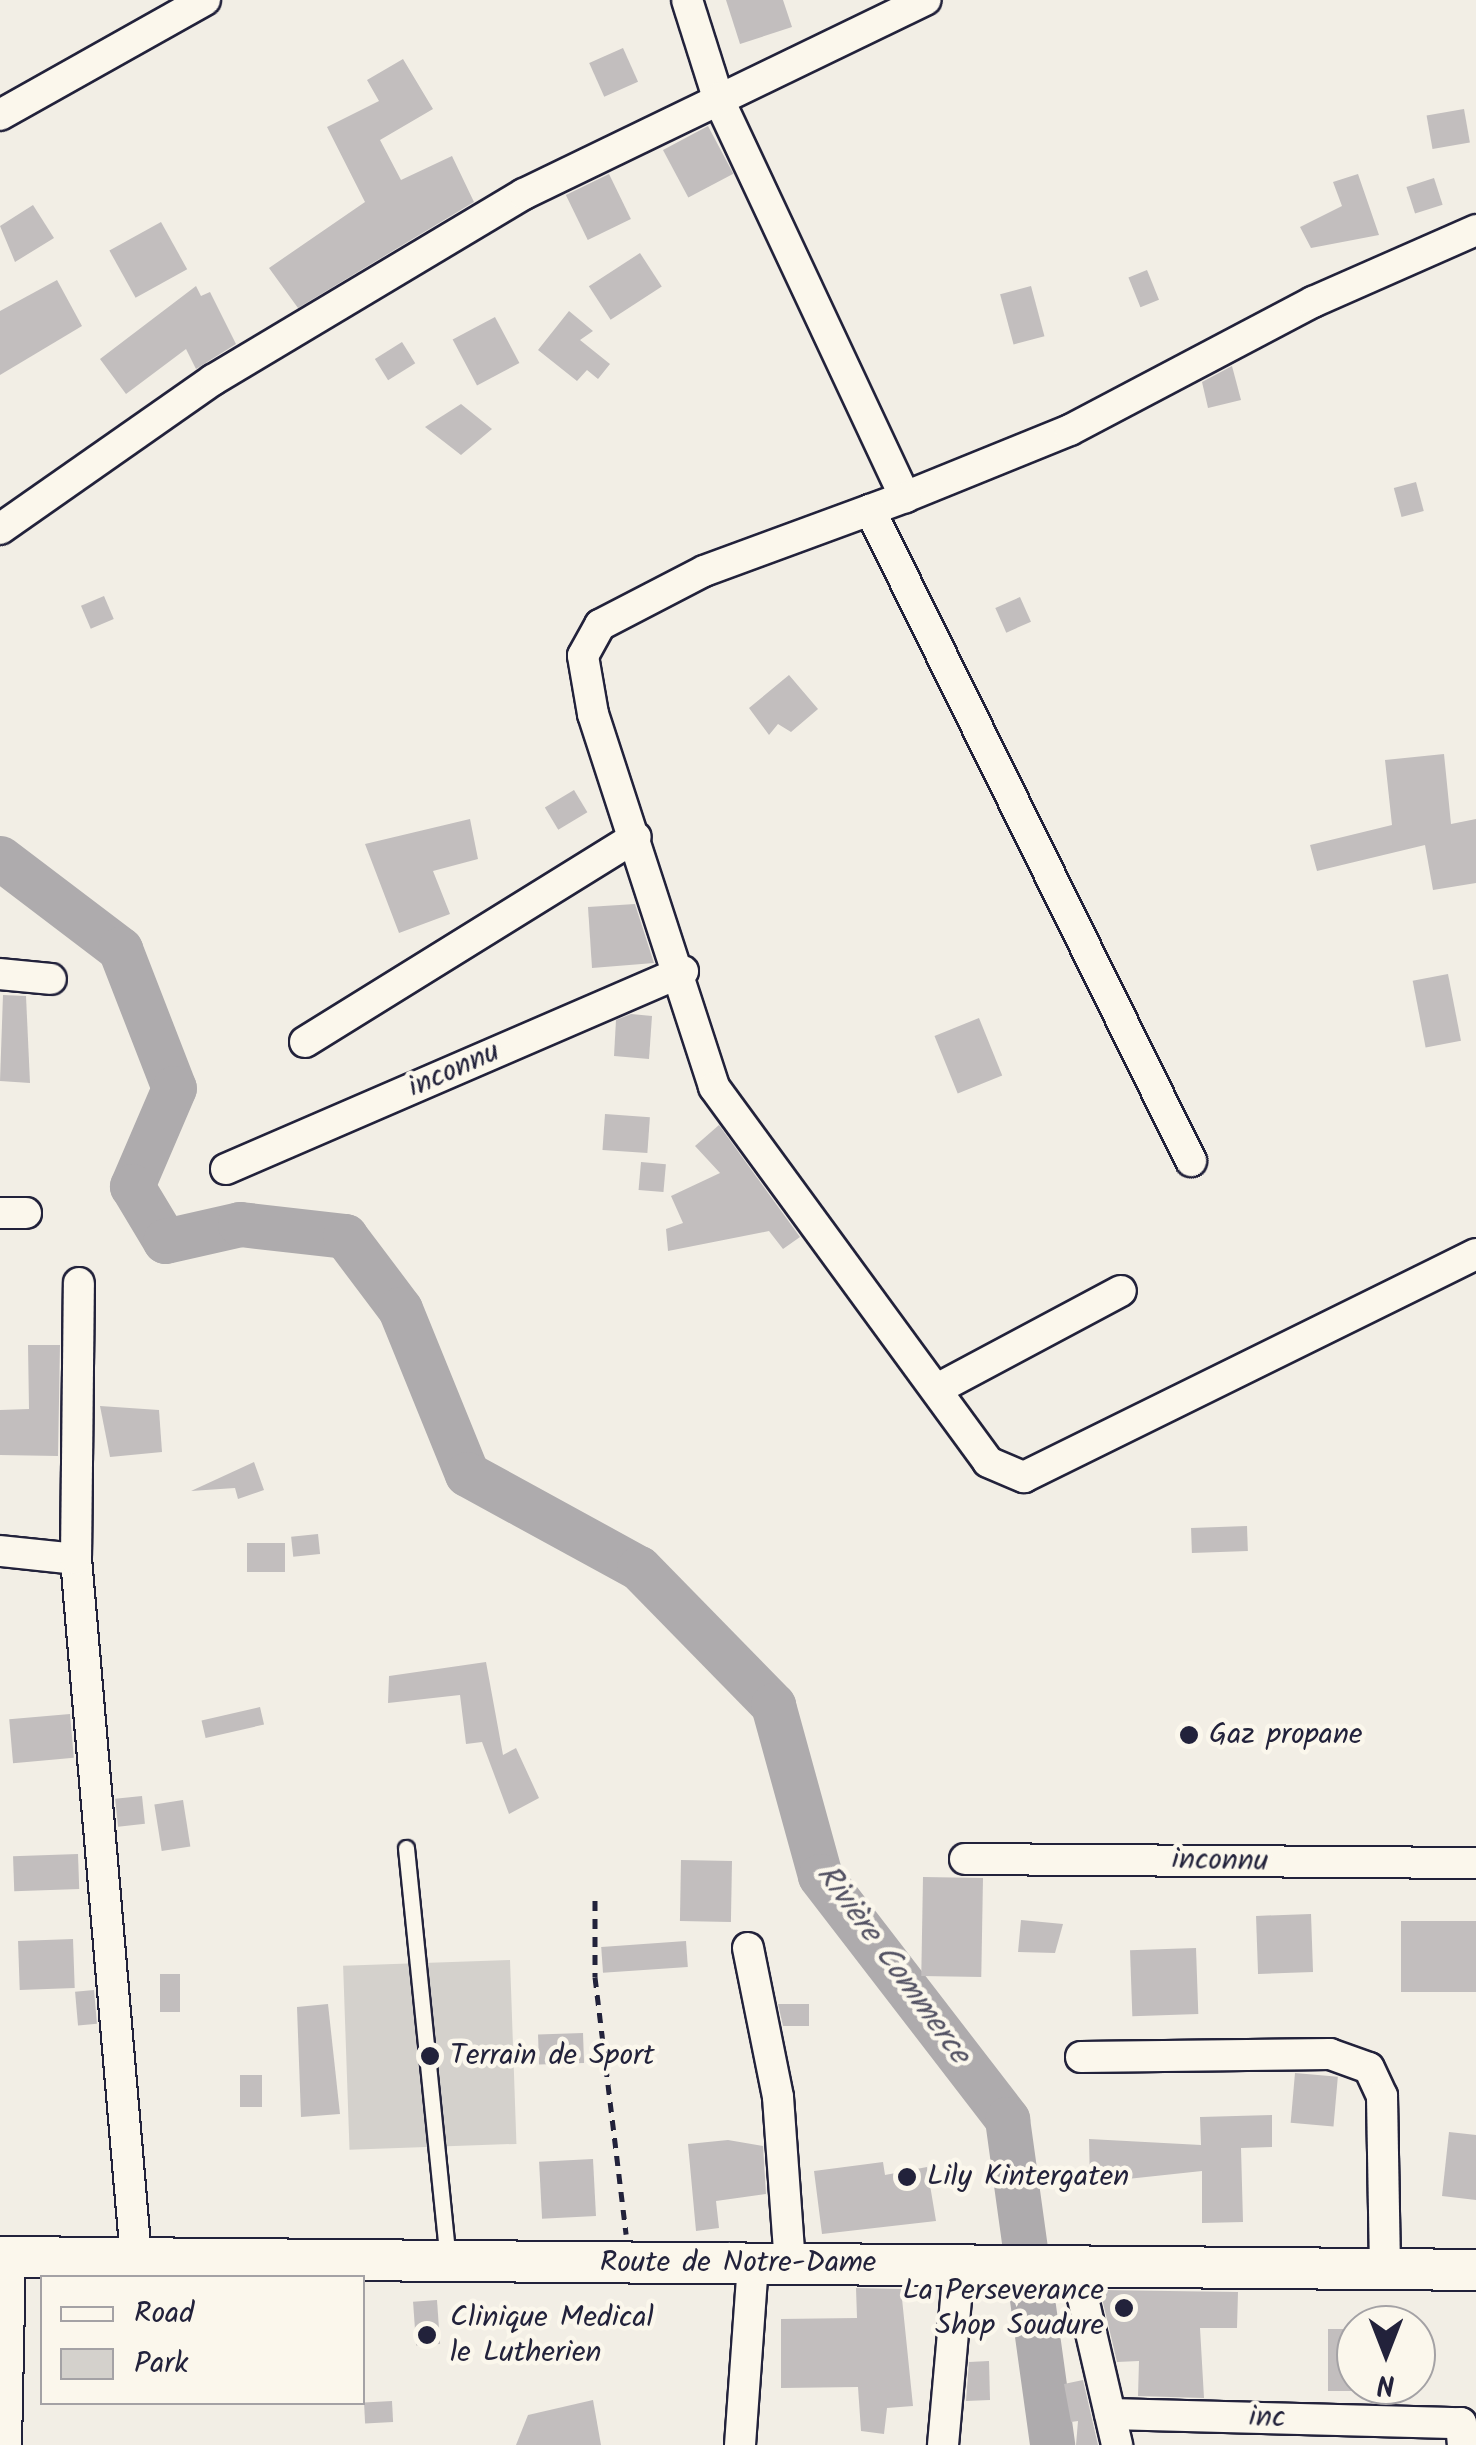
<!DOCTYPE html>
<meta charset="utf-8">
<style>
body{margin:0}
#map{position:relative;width:1476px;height:2445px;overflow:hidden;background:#f2eee5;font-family:Kalam,sans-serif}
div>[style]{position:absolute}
.green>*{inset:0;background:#d4d1cc;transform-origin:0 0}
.river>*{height:45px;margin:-22.5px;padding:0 22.5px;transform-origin:22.5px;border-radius:22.5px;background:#aeabad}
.building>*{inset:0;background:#c2bebe;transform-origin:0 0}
.path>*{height:5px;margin-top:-2.5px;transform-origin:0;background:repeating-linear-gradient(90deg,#22223b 0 10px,transparent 0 18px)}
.roads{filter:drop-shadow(2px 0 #22223b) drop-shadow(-2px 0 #22223b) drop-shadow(0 2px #22223b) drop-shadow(0 -2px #22223b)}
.lane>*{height:15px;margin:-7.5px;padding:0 7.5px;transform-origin:7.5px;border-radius:7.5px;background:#fbf7ec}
.street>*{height:30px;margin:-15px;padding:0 15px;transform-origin:15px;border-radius:15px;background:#fbf7ec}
.secondary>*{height:40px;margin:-20px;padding:0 20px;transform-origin:20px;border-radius:20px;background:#fbf7ec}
.dots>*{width:28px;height:28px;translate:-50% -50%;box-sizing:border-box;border:5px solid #fbf7ec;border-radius:50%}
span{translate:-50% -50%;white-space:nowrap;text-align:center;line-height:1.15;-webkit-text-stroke:9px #fbf7ec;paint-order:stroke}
.street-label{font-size:30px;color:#22223b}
.poi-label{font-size:30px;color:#22223b}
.left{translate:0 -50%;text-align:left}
.right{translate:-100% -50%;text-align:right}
.water-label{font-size:32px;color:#535263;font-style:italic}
.legend{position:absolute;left:40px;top:2275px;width:325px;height:130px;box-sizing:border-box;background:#fbf7ec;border:2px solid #a4a2a5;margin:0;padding:12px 18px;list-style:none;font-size:30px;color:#22223b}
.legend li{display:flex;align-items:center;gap:20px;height:50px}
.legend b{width:50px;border:2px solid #a4a2a5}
.north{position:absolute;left:1336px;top:2305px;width:100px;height:100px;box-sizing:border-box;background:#fbf7ec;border:2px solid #a4a2a5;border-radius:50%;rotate:180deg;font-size:28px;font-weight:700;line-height:40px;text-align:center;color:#22223b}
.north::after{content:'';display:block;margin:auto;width:35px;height:45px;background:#22223b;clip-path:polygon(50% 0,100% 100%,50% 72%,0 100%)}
</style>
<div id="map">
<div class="green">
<i style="left:510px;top:1960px;width:184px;height:167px;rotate:88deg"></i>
</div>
<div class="river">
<i style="left:0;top:858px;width:151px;rotate:37.2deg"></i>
<i style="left:120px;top:949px;width:149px;rotate:68.8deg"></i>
<i style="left:174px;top:1088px;width:107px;rotate:113.2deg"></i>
<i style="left:132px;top:1186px;width:64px;rotate:59deg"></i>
<i style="left:165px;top:1241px;width:77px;rotate:-12.8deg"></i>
<i style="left:240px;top:1224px;width:106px;rotate:6.5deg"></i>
<i style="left:345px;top:1236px;width:91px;rotate:53deg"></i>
<i style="left:400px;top:1309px;width:178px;rotate:67.9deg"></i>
<i style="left:467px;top:1474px;width:196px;rotate:28.7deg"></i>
<i style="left:639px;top:1568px;width:192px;rotate:45.6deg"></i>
<i style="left:773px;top:1705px;width:177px;rotate:74.6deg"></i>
<i style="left:820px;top:1876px;width:307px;rotate:52.4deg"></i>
<i style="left:1007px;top:2119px;width:329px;rotate:82.1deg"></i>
</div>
<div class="building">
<i style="clip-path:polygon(726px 0,783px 0,792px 27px,740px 44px)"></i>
<i style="left:623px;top:48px;width:37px;height:37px;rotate:66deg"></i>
<i style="clip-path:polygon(403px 59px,433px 109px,380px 140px,401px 180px,452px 156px,474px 202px,298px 308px,269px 268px,365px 202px,327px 127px,379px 101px,367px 80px)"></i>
<i style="left:1464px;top:109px;width:34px;height:38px;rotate:80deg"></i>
<i style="left:708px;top:126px;width:54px;height:51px;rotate:62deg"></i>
<i style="left:609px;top:174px;width:50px;height:48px;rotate:64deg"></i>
<i style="clip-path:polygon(1358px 174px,1379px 235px,1311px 248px,1300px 227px,1342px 206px,1333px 182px)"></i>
<i style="left:1434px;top:178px;width:28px;height:29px;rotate:72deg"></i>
<i style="clip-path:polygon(33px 205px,54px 238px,15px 262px,0 226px)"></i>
<i style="left:161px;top:222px;width:54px;height:59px;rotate:61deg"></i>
<i style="left:640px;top:253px;width:40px;height:61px;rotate:57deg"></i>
<i style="left:1147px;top:270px;width:32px;height:20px;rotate:68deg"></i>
<i style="clip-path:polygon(57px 280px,82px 326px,0 375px,0 311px)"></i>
<i style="clip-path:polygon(196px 286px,201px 296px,210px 292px,236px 344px,196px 369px,186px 349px,126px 394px,100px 359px)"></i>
<i style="left:1031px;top:286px;width:52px;height:32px;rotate:75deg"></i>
<i style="clip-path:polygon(569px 311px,593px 331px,580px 340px,610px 364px,598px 379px,587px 370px,577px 381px,538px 350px)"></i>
<i style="left:495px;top:317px;width:52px;height:48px;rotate:62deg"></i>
<i style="left:402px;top:342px;width:25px;height:32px;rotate:58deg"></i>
<i style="clip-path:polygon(1232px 366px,1241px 400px,1208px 408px,1202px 382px)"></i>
<i style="clip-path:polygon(461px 404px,492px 429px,461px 455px,425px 427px)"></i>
<i style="left:1416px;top:482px;width:30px;height:23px;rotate:75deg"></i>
<i style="left:104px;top:596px;width:25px;height:25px;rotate:67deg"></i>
<i style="left:1020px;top:597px;width:27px;height:27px;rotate:66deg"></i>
<i style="clip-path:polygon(789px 675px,818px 709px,791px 732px,778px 724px,769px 735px,749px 708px)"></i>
<i style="clip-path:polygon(1444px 754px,1451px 824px,1476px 819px,1476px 883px,1433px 890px,1425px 845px,1317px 871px,1310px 845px,1392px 825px,1385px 760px)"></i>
<i style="left:574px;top:790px;width:26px;height:34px;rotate:59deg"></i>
<i style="clip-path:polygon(470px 819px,478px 859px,433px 871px,450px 914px,399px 933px,365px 844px)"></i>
<i style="clip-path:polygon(635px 904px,654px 963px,592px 968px,588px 907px)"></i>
<i style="left:1448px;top:974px;width:68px;height:36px;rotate:79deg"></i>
<i style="clip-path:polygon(3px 995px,26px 996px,30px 1083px,0 1081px)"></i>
<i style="clip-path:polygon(631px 1014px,652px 1016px,649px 1059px,614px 1056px,616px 1020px)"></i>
<i style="left:979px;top:1018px;width:62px;height:48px;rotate:68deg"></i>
<i style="left:605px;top:1114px;width:45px;height:36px;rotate:4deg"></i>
<i style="clip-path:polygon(719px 1125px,800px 1237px,783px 1249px,769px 1231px,668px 1251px,666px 1229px,683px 1223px,671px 1196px,720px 1173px,695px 1146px)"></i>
<i style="left:641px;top:1162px;width:25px;height:28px;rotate:5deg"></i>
<i style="clip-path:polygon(28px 1345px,60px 1345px,58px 1456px,0 1455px,0 1410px,29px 1409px)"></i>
<i style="clip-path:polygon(100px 1406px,159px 1410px,162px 1452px,110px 1457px)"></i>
<i style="clip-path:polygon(254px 1462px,264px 1490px,238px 1499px,235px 1488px,191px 1491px)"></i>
<i style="left:1247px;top:1526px;width:25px;height:56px;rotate:88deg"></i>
<i style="left:318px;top:1534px;width:20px;height:27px;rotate:84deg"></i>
<i style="left:247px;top:1543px;width:38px;height:29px"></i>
<i style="clip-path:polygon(486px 1662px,503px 1755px,516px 1748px,539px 1798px,509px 1814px,482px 1742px,466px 1744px,460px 1695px,388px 1703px,389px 1676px)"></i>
<i style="left:260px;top:1707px;width:18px;height:60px;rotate:77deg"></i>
<i style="left:70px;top:1714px;width:44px;height:61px;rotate:85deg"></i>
<i style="left:142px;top:1796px;width:28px;height:27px;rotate:84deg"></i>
<i style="left:183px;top:1800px;width:47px;height:29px;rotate:81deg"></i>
<i style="left:78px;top:1854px;width:35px;height:65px;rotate:88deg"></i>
<i style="left:681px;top:1860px;width:51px;height:61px;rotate:1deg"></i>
<i style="left:923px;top:1877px;width:60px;height:99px;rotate:1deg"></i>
<i style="left:1311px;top:1914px;width:58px;height:55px;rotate:88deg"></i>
<i style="clip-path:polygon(1021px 1920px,1063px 1924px,1055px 1953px,1018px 1952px)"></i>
<i style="left:1476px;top:1921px;width:71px;height:75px;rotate:90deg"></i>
<i style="left:73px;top:1939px;width:49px;height:55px;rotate:88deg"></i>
<i style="left:686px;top:1941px;width:26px;height:85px;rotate:86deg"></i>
<i style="left:1196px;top:1948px;width:66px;height:66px;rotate:88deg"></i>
<i style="left:180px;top:1974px;width:38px;height:20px;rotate:90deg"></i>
<i style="left:94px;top:1990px;width:34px;height:19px;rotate:85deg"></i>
<i style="clip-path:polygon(328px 2004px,340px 2114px,301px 2117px,297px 2007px)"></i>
<i style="clip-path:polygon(778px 2004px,809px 2004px,809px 2026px,783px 2026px)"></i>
<i style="left:583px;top:2033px;width:30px;height:45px;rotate:88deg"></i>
<i style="left:1295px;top:2073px;width:43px;height:50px;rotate:5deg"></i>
<i style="left:240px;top:2075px;width:22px;height:32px"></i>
<i style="clip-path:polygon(1272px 2115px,1272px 2147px,1241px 2148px,1243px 2222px,1202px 2223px,1202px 2171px,1090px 2183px,1089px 2139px,1201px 2145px,1200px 2117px)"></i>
<i style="clip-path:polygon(1449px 2132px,1476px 2135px,1476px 2200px,1442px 2196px)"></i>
<i style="clip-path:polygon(728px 2140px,763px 2146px,766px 2194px,716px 2201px,719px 2228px,696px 2231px,688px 2144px)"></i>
<i style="left:593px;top:2159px;width:57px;height:54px;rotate:87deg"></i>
<i style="clip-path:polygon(883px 2162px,885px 2175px,927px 2167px,936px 2221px,822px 2234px,814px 2171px)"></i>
<i style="clip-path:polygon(856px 2288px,901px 2289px,913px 2406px,887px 2408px,884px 2434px,861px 2431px,858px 2387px,781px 2388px,781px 2319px,857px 2318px)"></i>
<i style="clip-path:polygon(1100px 2290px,1238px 2292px,1237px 2328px,1200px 2328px,1204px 2398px,1138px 2396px,1139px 2361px,1117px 2362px)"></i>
<i style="left:437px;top:2300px;width:44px;height:24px;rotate:86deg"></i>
<i style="left:1328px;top:2329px;width:28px;height:62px"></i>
<i style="clip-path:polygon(989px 2361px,990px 2400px,966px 2401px,969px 2362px)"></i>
<i style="clip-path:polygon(1083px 2380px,1098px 2445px,1076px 2445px,1078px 2421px,1071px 2422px,1064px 2384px)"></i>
<i style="clip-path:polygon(593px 2400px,601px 2445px,516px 2445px,528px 2415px)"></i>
<i style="left:392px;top:2401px;width:21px;height:28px;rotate:87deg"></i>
</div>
<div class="path">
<i style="left:595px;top:1900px;width:77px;rotate:90deg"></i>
<i style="left:595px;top:1977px;width:259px;rotate:83.1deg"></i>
</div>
<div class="roads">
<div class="lane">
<i style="left:406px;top:1848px;width:415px;rotate:84.2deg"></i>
</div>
<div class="street">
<i style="left:687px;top:0;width:103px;rotate:72.4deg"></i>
<i style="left:718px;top:98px;width:441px;rotate:64.9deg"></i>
<i style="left:905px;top:497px;width:178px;rotate:-22.1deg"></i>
<i style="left:1070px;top:430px;width:275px;rotate:-27.8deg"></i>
<i style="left:1313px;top:302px;width:178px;rotate:-23.8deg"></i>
<i style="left:0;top:115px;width:235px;rotate:-29.3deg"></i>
<i style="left:905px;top:497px;width:214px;rotate:159.8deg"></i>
<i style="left:704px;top:571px;width:117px;rotate:152.6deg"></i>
<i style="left:600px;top:625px;width:35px;rotate:119deg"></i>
<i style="left:583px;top:656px;width:59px;rotate:80.2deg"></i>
<i style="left:593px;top:714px;width:392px;rotate:72deg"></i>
<i style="left:714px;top:1087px;width:464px;rotate:53.8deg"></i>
<i style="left:988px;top:1462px;width:39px;rotate:23deg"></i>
<i style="left:1024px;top:1477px;width:504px;rotate:-26.26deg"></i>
<i style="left:870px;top:510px;width:726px;rotate:63.75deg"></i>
<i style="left:0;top:529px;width:260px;rotate:-35deg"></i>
<i style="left:213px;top:380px;width:362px;rotate:-30.9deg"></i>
<i style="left:524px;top:194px;width:446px;rotate:-25.8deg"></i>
<i style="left:0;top:974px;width:51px;rotate:5.6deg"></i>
<i style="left:305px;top:1042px;width:389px;rotate:-31.8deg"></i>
<i style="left:226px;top:1169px;width:498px;rotate:-23.4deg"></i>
<i style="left:0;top:1213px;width:26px"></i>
<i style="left:939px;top:1388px;width:206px;rotate:-28.1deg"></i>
<i style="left:0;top:1551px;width:76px;rotate:6deg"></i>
<i style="left:76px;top:1559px;width:702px;rotate:85.09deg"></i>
<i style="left:76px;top:1559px;width:276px;rotate:-89.4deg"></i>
<i style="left:965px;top:1859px;width:511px;rotate:0.45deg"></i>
<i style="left:748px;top:1948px;width:152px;rotate:78.6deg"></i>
<i style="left:778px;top:2097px;width:166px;rotate:85.9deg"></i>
<i style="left:1081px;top:2057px;width:249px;rotate:-0.7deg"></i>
<i style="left:1330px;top:2054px;width:41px;rotate:19.7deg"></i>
<i style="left:1369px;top:2068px;width:31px;rotate:65deg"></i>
<i style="left:1382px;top:2096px;width:173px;rotate:89deg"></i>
<i style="left:1075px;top:2264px;width:186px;rotate:76.9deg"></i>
<i style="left:1110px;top:2414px;width:351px;rotate:1.5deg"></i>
<i style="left:1461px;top:2423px;width:22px;rotate:85deg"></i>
<i style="left:6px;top:2445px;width:188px;rotate:-88.8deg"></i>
<i style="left:740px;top:2445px;width:182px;rotate:-85.9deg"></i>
<i style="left:943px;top:2445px;width:182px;rotate:-84.9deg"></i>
</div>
<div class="secondary">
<i style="left:0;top:2257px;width:1476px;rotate:0.5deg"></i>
</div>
</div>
<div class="dots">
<i style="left:1189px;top:1735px;background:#22223b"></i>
<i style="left:430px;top:2056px;background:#22223b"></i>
<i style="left:907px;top:2177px;background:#22223b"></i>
<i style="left:1124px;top:2308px;background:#22223b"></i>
<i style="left:427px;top:2335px;background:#22223b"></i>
</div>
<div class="street-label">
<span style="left:454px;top:1070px;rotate:-24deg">inconnu</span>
<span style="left:1220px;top:1861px;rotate:1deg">inconnu</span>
<span style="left:738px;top:2263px">Route de Notre-Dame</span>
<span style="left:1267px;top:2418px;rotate:1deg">inc</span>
</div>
<div class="poi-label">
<span class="left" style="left:1209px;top:1735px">Gaz propane</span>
<span class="left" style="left:450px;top:2056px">Terrain de Sport</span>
<span class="left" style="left:927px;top:2177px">Lily Kintergaten</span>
<span class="right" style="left:1104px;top:2308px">La Perseverance<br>Shop Soudure</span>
<span class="left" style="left:450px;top:2335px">Clinique Medical<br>le Lutherien</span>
</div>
<div class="water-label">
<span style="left:892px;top:1965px;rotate:54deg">Rivière Commerce</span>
</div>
<ul class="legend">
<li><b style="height:12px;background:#fbf7ec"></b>Road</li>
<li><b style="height:28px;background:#d4d1cc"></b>Park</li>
</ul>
<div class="north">N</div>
</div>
